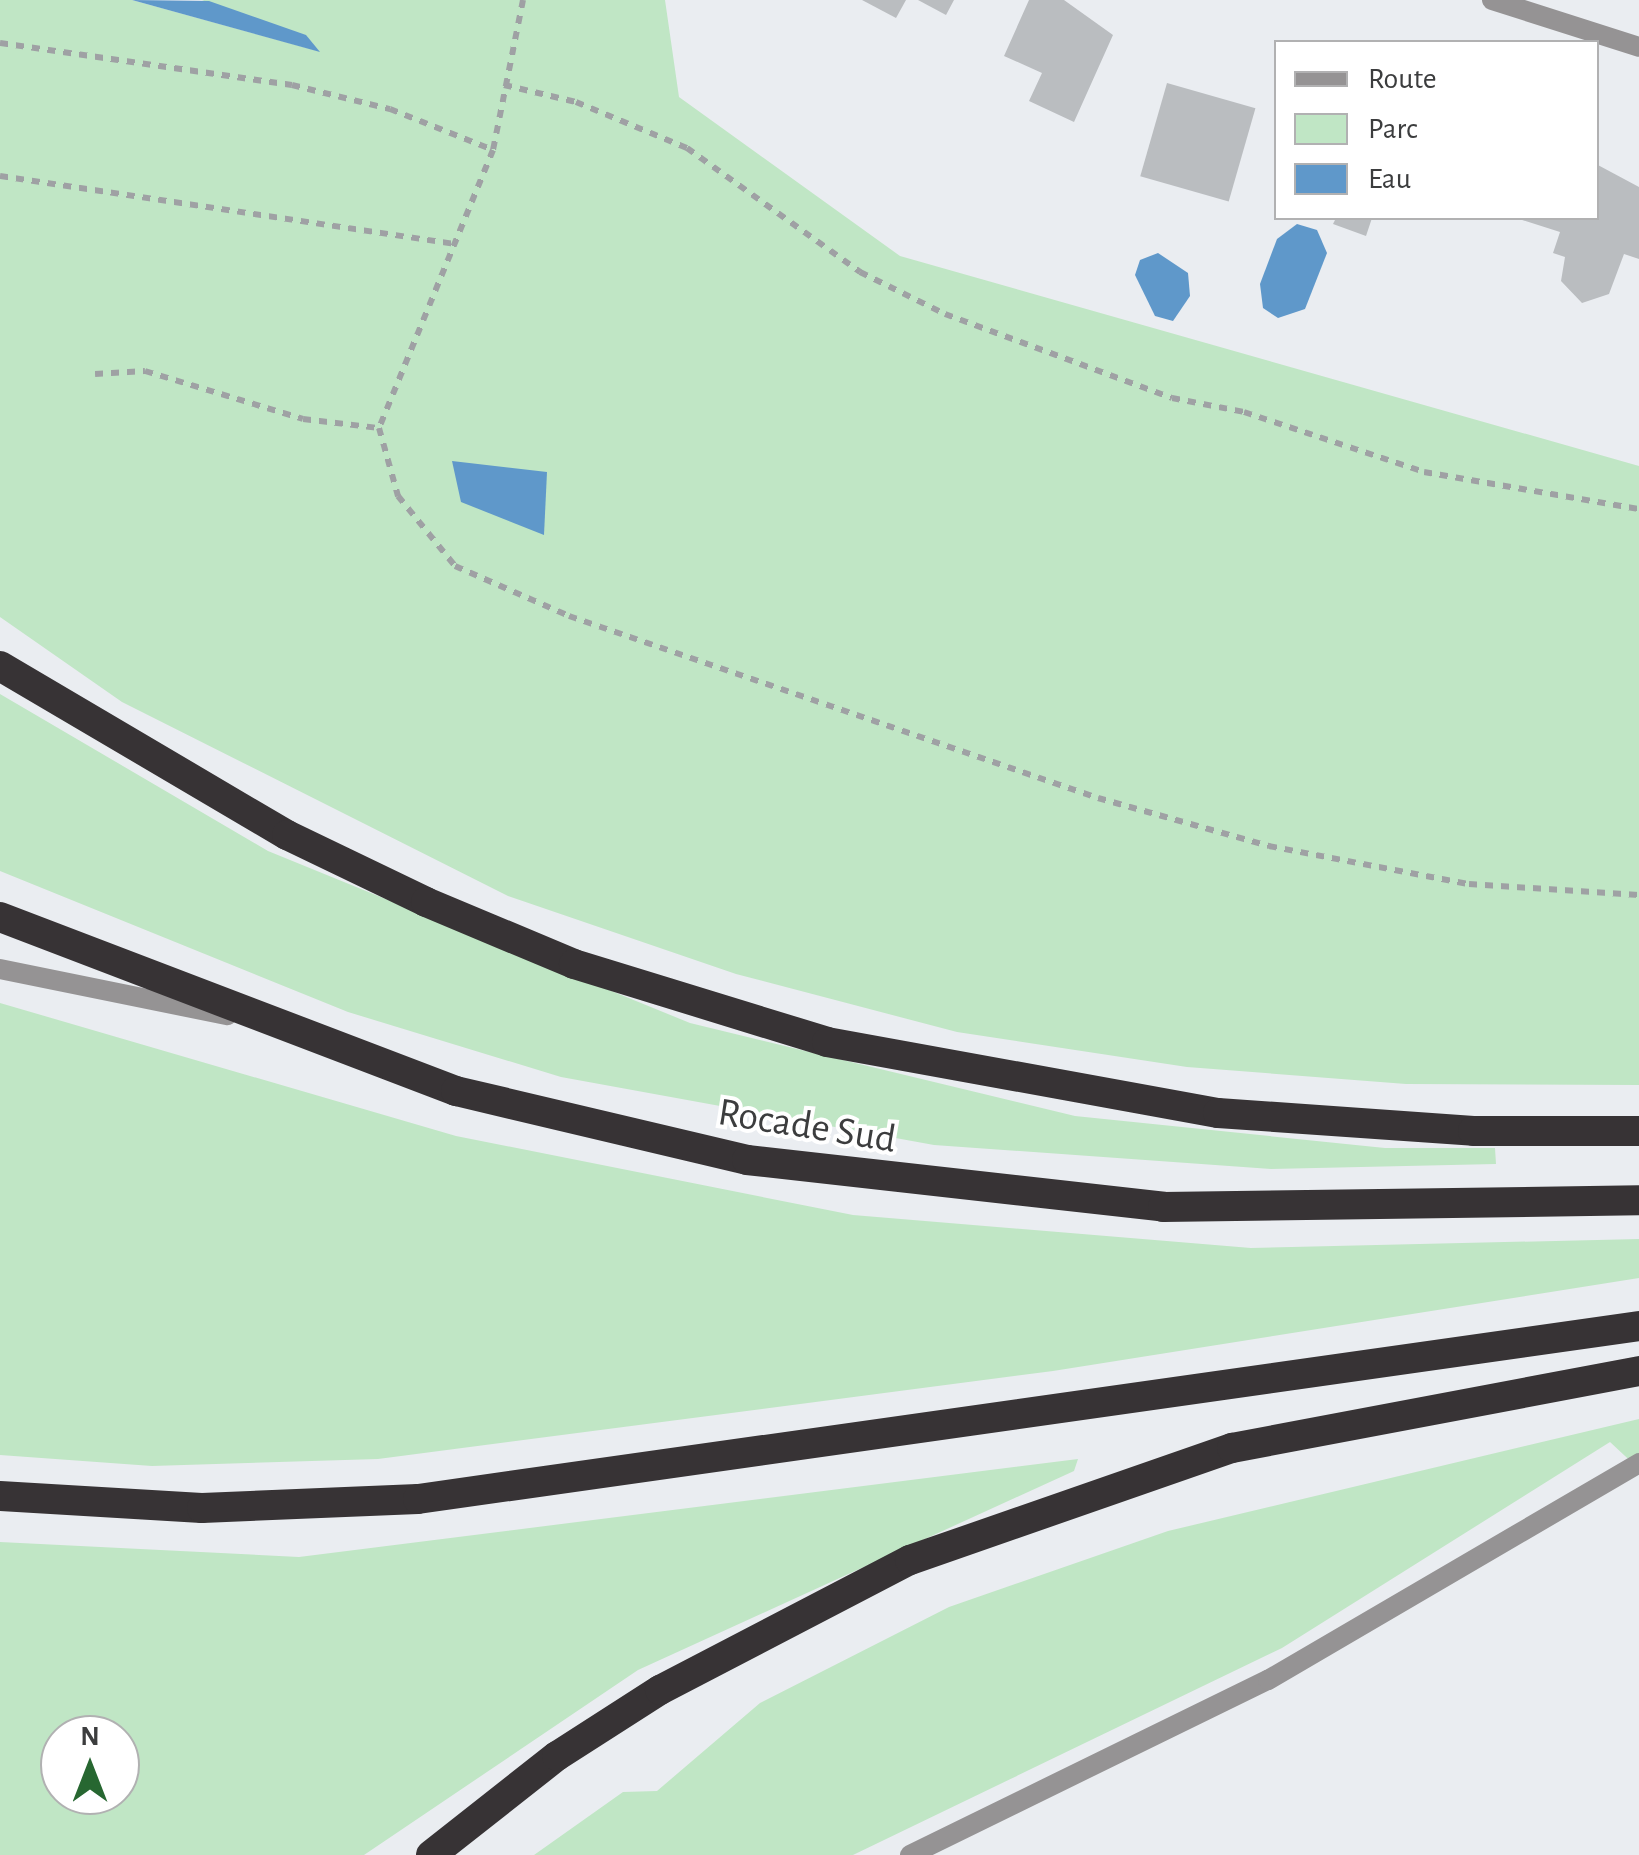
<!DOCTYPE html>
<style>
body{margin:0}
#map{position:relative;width:1639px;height:1855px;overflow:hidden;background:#eaedf1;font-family:"Alegreya Sans",sans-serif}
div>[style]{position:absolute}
.green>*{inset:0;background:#c0e6c5}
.water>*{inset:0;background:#5f98ca}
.building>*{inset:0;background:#babdc0;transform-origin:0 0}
.path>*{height:6px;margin-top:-3px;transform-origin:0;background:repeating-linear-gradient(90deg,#9fa1a4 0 8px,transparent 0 16px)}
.street>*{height:20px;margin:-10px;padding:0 10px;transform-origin:10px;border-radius:10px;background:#959394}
.highway>*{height:30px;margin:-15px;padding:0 15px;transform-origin:15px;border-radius:15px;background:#373335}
span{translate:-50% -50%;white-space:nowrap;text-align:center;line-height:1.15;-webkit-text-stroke:8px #fff;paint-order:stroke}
.street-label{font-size:40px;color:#3c3d3e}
.legend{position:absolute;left:1274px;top:40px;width:325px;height:180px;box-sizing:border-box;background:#fff;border:2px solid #b1b1b2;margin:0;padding:12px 18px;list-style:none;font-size:30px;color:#3c3d3e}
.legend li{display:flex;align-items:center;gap:20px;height:50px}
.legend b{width:50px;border:2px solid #b1b1b2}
.north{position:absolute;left:40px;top:1715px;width:100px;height:100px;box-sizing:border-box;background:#fff;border:2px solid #b1b1b2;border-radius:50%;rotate:0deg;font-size:28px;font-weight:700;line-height:40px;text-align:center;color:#3c3d3e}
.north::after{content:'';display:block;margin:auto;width:35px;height:45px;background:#276731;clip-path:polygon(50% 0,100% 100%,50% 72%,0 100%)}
</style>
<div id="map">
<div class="green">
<i style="clip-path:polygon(0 0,132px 0,318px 51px,202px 0,665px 0,679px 97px,900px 256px,1639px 466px,1639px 1085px,1406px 1084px,1187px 1067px,957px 1032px,736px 974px,508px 896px,122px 702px,0 617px)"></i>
<i style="clip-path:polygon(0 694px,268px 851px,690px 1023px,1075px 1116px,1385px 1148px,1495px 1148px,1496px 1164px,1271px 1169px,934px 1145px,561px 1077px,348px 1012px,0 871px)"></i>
<i style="clip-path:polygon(0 1003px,456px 1136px,853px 1215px,1251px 1248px,1639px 1239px,1639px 1278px,1053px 1371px,378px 1459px,152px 1466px,0 1455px)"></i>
<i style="clip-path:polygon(1639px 1419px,1639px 1469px,1610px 1442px,1282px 1648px,853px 1855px,534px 1855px,623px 1792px,657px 1791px,760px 1703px,949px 1607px,1168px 1531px)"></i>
<i style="clip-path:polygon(evenodd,1078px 1459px,1074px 1471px,638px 1670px,364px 1855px,0 1855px,0 1542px,299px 1557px,1078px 1459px,60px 1735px,120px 1735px,120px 1795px,60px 1795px,60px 1735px)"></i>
</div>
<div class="water">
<i style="clip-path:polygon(132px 0,209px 1px,306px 35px,320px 52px)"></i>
<i style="clip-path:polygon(1297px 224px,1317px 230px,1327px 253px,1305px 309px,1278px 318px,1263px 308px,1260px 284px,1277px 239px)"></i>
<i style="clip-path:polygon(1158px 253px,1188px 273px,1190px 296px,1173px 321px,1155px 316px,1135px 275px,1140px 260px)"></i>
<i style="clip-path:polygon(452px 461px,547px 472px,544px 535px,461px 502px)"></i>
</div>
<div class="building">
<i style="clip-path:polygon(862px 0,906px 0,896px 18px)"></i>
<i style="clip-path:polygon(918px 0,954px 0,946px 15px)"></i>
<i style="clip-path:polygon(1029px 0,1064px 0,1113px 35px,1074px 122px,1029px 101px,1042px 73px,1004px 56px)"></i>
<i style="left:1167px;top:83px;width:92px;height:97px;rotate:16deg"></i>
<i style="clip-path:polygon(1596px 164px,1639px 187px,1639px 259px,1624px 254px,1609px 294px,1582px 303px,1561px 281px,1565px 257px,1553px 253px,1560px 232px,1516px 218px,1596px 218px)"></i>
<i style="clip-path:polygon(1336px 218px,1372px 218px,1366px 236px,1333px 224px)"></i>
</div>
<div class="path">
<i style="left:523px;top:0;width:153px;rotate:101.3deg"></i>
<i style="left:493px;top:150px;width:300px;rotate:112.3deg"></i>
<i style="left:379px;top:428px;width:71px;rotate:74.4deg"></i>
<i style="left:398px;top:496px;width:90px;rotate:50.8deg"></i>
<i style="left:455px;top:566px;width:124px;rotate:23.7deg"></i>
<i style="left:569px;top:616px;width:559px;rotate:18.99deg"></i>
<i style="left:1098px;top:798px;width:178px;rotate:15.7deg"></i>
<i style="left:1269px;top:846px;width:204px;rotate:10.8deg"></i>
<i style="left:1469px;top:884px;width:170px;rotate:3.7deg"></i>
<i style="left:0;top:43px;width:295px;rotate:8.2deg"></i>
<i style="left:292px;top:85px;width:101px;rotate:13.8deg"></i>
<i style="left:390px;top:109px;width:111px;rotate:21.7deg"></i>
<i style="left:504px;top:85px;width:74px;rotate:13.3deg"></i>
<i style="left:576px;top:102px;width:120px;rotate:22.5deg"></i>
<i style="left:687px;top:148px;width:213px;rotate:35.6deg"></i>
<i style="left:860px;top:272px;width:95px;rotate:26.3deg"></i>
<i style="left:945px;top:314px;width:242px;rotate:20.3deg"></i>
<i style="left:1172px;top:398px;width:73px;rotate:11deg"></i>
<i style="left:1244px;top:412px;width:190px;rotate:18.4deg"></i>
<i style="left:1424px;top:472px;width:218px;rotate:9.8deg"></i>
<i style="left:0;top:176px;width:461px;rotate:8.5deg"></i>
<i style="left:95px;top:374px;width:50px;rotate:-3.4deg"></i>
<i style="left:145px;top:371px;width:165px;rotate:16.9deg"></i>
<i style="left:303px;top:419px;width:77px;rotate:6.8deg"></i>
</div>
<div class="street">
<i style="left:1492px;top:0;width:154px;rotate:17.7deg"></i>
<i style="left:0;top:969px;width:232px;rotate:11.5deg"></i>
<i style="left:910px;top:1855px;width:398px;rotate:-26.1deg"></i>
<i style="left:1268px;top:1680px;width:430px;rotate:-30.3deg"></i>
</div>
<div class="highway">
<i style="left:0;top:666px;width:333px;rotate:30.5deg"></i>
<i style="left:287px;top:835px;width:154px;rotate:25.7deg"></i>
<i style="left:426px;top:902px;width:160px;rotate:22.7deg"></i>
<i style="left:574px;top:964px;width:265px;rotate:17.1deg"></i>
<i style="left:827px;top:1042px;width:397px;rotate:10.3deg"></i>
<i style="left:1218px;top:1113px;width:256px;rotate:4deg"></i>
<i style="left:1473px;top:1131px;width:166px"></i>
<i style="left:0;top:917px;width:488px;rotate:20.9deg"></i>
<i style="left:456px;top:1091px;width:299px;rotate:13.3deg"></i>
<i style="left:747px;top:1160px;width:419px;rotate:6.4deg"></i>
<i style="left:1163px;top:1207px;width:476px;rotate:-0.8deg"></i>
<i style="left:0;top:1496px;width:202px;rotate:3.4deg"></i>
<i style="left:202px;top:1508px;width:216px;rotate:-2.4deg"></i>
<i style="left:418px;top:1499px;width:1233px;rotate:-8.06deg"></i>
<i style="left:431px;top:1855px;width:160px;rotate:-38.2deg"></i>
<i style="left:557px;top:1756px;width:122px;rotate:-32.7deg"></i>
<i style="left:660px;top:1690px;width:282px;rotate:-27.5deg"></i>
<i style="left:910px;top:1560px;width:341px;rotate:-19.2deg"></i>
<i style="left:1232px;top:1448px;width:414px;rotate:-10.7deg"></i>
</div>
<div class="street-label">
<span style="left:807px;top:1126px;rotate:9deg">Rocade Sud</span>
</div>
<ul class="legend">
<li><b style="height:12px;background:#959394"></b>Route</li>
<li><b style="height:28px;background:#c0e6c5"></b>Parc</li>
<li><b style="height:28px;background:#5f98ca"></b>Eau</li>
</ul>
<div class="north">N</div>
</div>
